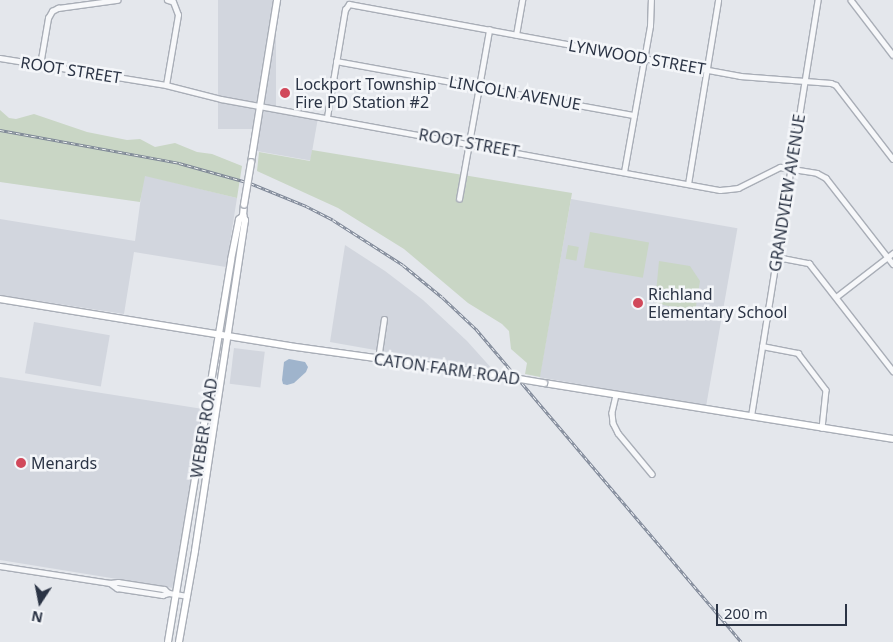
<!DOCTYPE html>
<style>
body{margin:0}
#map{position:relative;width:893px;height:642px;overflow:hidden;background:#e4e7ec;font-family:"Noto Sans",sans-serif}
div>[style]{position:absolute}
.built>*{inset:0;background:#d2d6de;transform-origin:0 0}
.green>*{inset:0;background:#c9d6c5;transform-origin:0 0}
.water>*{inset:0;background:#9fb4cc}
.roads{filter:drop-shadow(1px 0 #a9aeb7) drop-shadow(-1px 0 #a9aeb7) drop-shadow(0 1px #a9aeb7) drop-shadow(0 -1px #a9aeb7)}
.street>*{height:4.5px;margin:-2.25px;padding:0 2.25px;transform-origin:2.25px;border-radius:2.25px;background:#f7f8fa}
.secondary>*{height:5.5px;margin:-2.75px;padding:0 2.75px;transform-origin:2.75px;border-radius:2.75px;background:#fff}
.rail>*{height:3px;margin-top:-1.5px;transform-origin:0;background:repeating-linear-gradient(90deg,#f4f6f9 0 4px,#7d8696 0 8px);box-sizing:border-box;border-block:1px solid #7d8696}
.bridges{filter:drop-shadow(1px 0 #a9aeb7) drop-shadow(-1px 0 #a9aeb7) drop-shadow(0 1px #a9aeb7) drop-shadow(0 -1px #a9aeb7)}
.secondary-bridge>*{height:5.5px;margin:-2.75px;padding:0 2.75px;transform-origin:2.75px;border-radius:2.75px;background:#fff}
.dots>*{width:14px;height:14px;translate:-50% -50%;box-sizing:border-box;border:2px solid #f4f6f9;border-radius:50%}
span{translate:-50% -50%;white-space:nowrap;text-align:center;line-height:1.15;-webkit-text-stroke:5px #f4f6f9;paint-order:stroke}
.street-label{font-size:16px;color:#2b3445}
.poi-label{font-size:16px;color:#2b3445}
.left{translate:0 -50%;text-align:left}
.north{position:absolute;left:15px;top:577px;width:50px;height:50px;-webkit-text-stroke:4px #f4f6f9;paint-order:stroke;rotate:191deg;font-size:14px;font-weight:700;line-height:20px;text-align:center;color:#2b3445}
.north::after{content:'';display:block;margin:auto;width:18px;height:22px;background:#2b3445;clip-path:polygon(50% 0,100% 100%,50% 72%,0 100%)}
.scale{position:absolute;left:716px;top:604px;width:131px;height:22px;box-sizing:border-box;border:2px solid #2b3445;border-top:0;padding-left:6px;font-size:15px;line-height:18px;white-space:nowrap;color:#2b3445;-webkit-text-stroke:4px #f4f6f9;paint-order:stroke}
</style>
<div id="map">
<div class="built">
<i style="left:218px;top:0;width:58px;height:129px"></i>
<i style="left:260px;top:107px;width:59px;height:44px;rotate:10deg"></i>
<i style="clip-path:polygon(144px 175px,237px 198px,226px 267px,134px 252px,124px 314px,0 295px,0 219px,135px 241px)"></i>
<i style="left:571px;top:199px;width:169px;height:181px;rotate:10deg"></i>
<i style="clip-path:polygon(345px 245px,385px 271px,423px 300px,467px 341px,494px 371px,330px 342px)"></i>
<i style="left:34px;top:322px;width:77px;height:52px;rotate:10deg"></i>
<i style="left:234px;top:348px;width:31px;height:36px;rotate:7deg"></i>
<i style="clip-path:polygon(0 377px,203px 409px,173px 588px,0 560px)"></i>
</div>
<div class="green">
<i style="clip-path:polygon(0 110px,9px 118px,16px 119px,34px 114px,87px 132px,127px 140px,140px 139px,155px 147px,175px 143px,197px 152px,212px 154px,242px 166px,237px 198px,145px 176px,140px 202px,0 182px)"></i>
<i style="clip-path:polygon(312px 150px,572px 193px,540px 377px,525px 374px,527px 363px,511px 349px,509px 331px,502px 324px,468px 303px,404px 249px,338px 208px,257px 171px,259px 152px,310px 161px)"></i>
<i style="left:590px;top:232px;width:60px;height:36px;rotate:10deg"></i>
<i style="left:568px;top:245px;width:11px;height:14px;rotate:10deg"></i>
<i style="clip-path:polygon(659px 261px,690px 266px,700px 281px,695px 312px,655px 303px)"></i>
</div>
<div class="water">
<i style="clip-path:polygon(289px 359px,305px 362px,308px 367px,306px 372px,294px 383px,287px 385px,283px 384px,282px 380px,284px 362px)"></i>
</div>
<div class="roads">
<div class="street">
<i style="left:851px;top:0;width:69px;rotate:52.6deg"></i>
<i style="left:516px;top:35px;width:36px;rotate:-80deg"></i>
<i style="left:0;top:58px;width:168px;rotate:9.2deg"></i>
<i style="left:166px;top:85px;width:57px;rotate:14.3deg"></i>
<i style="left:221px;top:99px;width:507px;rotate:10.34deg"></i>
<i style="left:720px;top:190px;width:18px;rotate:-6deg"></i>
<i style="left:738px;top:188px;width:47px;rotate:-26.6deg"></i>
<i style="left:780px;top:167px;width:37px;rotate:9deg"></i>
<i style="left:817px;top:173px;width:10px;rotate:29deg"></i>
<i style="left:826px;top:178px;width:109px;rotate:52.1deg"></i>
<i style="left:336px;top:61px;width:303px;rotate:10.3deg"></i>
<i style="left:40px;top:65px;width:48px;rotate:-80.3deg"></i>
<i style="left:48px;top:18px;width:8px;rotate:-60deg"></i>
<i style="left:52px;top:11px;width:7px;rotate:-27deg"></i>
<i style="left:58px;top:8px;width:60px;rotate:-7.7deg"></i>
<i style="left:166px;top:85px;width:71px;rotate:-80.3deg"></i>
<i style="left:178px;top:15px;width:14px;rotate:-111deg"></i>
<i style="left:173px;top:2px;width:6px;rotate:-162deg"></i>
<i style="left:327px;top:117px;width:109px;rotate:-80.5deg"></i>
<i style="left:345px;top:10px;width:7px;rotate:-56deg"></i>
<i style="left:349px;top:4px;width:398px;rotate:10.4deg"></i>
<i style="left:740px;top:76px;width:91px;rotate:4.4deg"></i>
<i style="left:831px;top:83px;width:5px;rotate:22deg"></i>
<i style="left:836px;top:85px;width:93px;rotate:52.4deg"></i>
<i style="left:624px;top:172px;width:148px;rotate:-79.9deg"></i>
<i style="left:650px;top:26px;width:26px;rotate:-88deg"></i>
<i style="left:688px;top:184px;width:186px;rotate:-80.7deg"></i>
<i style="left:459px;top:199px;width:172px;rotate:-79.9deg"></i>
<i style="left:777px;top:257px;width:33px;rotate:11deg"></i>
<i style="left:809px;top:263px;width:137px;rotate:52.1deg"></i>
<i style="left:836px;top:297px;width:72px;rotate:-37.7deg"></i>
<i style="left:762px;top:346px;width:37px;rotate:11deg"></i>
<i style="left:798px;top:353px;width:46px;rotate:52.9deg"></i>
<i style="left:826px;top:390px;width:38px;rotate:96deg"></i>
<i style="left:378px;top:359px;width:40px;rotate:-81.5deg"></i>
<i style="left:616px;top:395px;width:18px;rotate:103deg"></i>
<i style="left:612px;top:413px;width:10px;rotate:84deg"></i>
<i style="left:613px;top:423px;width:11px;rotate:63deg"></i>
<i style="left:618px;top:433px;width:53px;rotate:50.3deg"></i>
<i style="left:751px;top:416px;width:421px;rotate:-80.9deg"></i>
<i style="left:0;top:566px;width:111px;rotate:8.8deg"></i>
<i style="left:110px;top:583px;width:8px;rotate:-7deg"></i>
<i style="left:118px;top:582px;width:47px;rotate:8.7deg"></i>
<i style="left:164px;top:589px;width:6px;rotate:39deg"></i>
<i style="left:169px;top:593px;width:18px;rotate:9deg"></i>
<i style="left:110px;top:583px;width:9px;rotate:36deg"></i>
<i style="left:117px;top:588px;width:46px;rotate:8.8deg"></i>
<i style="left:162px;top:595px;width:7px;rotate:-16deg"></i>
</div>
<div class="secondary">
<i style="left:251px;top:163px;width:165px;rotate:-80.9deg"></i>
<i style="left:0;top:299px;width:293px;rotate:9.2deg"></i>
<i style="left:289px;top:346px;width:203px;rotate:7.9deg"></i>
<i style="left:544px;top:383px;width:353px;rotate:9.1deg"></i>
<i style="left:168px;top:642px;width:387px;rotate:-80.6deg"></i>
<i style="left:231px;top:260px;width:41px;rotate:-78.7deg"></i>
<i style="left:239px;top:220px;width:6px;rotate:-45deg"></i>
<i style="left:179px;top:642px;width:92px;rotate:-80deg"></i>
<i style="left:195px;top:551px;width:334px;rotate:-81.4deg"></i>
<i style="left:245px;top:221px;width:5px;rotate:-112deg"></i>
<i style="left:243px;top:216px;width:11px;rotate:-85deg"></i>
</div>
</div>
<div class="rail">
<i style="left:0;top:130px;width:182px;rotate:10.4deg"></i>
<i style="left:179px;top:163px;width:74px;rotate:15.7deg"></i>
<i style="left:250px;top:183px;width:61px;rotate:22.3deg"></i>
<i style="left:306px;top:206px;width:30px;rotate:27deg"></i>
<i style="left:333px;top:220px;width:83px;rotate:32.7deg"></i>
<i style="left:403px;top:265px;width:50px;rotate:39.4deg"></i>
<i style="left:442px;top:297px;width:47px;rotate:43.3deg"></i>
<i style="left:476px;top:329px;width:410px;rotate:49.7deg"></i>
</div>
<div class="bridges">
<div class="secondary-bridge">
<i style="left:244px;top:205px;width:43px;rotate:-80.5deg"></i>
<i style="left:490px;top:374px;width:55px;rotate:9.5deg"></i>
</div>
</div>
<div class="dots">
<i style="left:285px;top:93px;background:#d1495b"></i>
<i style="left:638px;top:303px;background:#d1495b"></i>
<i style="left:21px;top:463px;background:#d1495b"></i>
</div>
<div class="street-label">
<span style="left:637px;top:57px;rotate:10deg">LYNWOOD STREET</span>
<span style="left:71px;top:70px;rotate:9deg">ROOT STREET</span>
<span style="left:515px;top:93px;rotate:10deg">LINCOLN AVENUE</span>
<span style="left:469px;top:143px;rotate:10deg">ROOT STREET</span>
<span style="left:787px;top:193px;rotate:-81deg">GRANDVIEW AVENUE</span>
<span style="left:447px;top:369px;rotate:8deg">CATON FARM ROAD</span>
<span style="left:204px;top:428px;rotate:-81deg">WEBER ROAD</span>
</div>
<div class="poi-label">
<span class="left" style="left:295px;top:93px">Lockport Township<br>Fire PD Station #2</span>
<span class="left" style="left:648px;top:303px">Richland<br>Elementary School</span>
<span class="left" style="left:31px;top:463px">Menards</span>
</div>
<div class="north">N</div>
<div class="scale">200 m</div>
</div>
